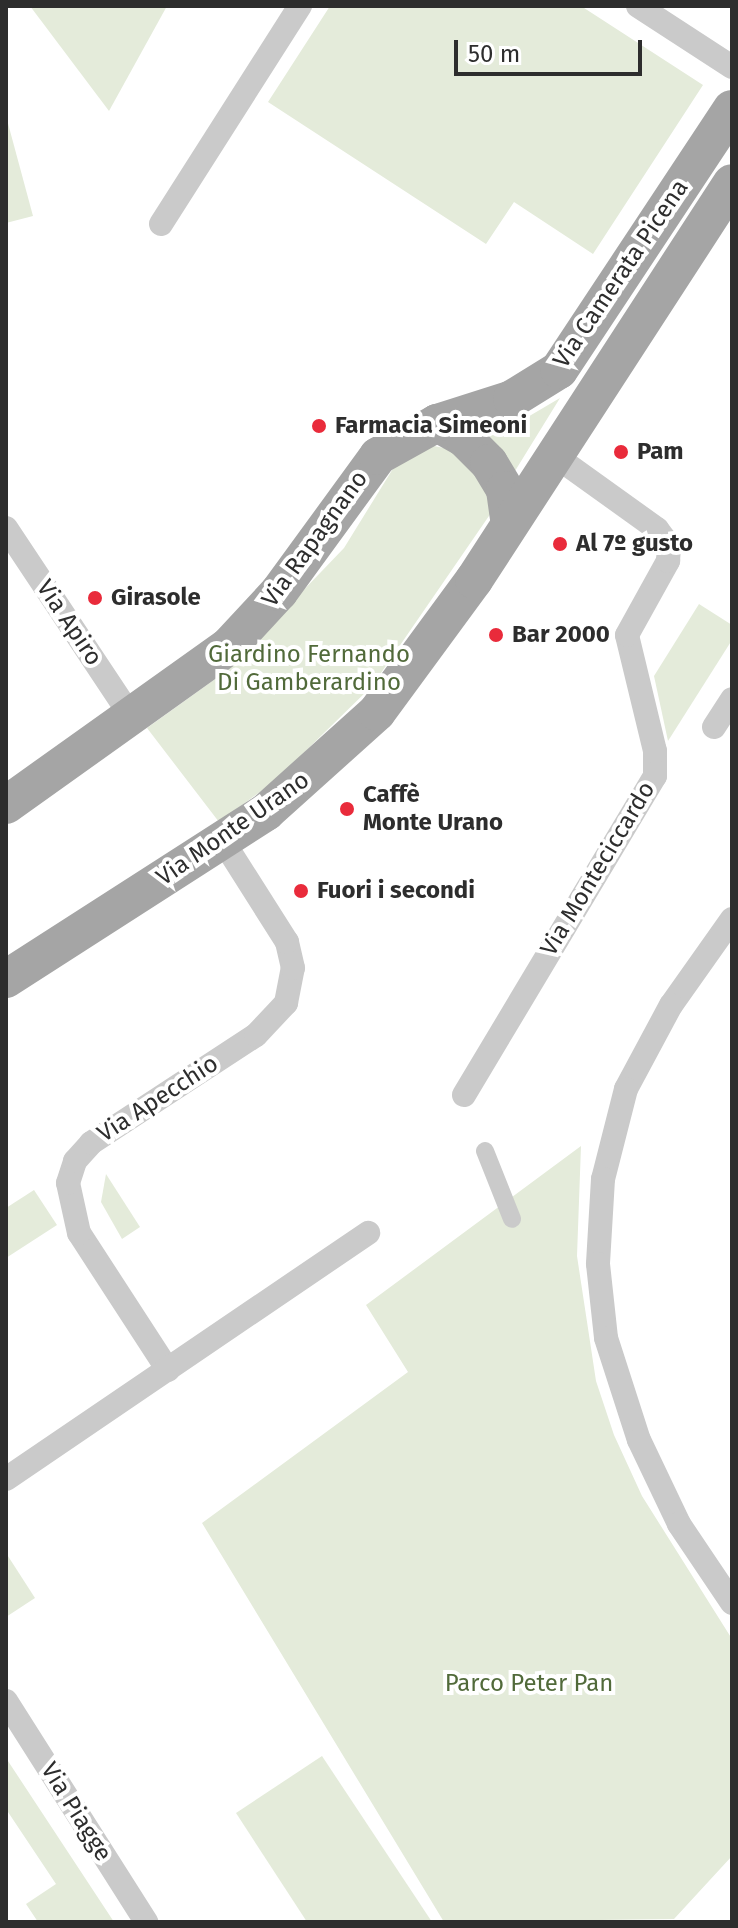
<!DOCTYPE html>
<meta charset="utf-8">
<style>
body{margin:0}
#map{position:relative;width:738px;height:1928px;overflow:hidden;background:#fff;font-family:"Fira Sans",sans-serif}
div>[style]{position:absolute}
.green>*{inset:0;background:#e4ebda}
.pedestrian>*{height:18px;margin:-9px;padding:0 9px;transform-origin:9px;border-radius:9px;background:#cacaca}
.minor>*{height:24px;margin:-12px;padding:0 12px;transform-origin:12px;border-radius:12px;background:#cacaca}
.primary>*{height:38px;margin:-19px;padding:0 19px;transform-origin:19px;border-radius:19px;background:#a5a5a5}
.dots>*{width:22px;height:22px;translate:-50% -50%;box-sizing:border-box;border:4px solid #fff;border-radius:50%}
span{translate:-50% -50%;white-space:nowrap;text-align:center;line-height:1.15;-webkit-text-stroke:8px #fff;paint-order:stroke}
.street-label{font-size:24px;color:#2d2d2d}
.poi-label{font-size:24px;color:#2d2d2d;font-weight:700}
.left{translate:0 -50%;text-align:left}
.park-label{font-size:24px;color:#516a3a}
.frame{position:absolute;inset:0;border:8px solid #2d2d2d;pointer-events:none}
.scale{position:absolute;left:454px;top:40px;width:188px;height:36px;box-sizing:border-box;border:4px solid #2d2d2d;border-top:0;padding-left:10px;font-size:24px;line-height:28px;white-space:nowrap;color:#2d2d2d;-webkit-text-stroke:6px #fff;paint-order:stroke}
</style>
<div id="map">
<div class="green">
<i style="clip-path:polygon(30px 6px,167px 6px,109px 111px)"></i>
<i style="clip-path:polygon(330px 6px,581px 6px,703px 85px,593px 254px,514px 202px,486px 244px,268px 102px)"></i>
<i style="clip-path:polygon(6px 116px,33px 216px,6px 223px)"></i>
<i style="clip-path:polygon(560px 398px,515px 471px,479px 434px,526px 418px)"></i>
<i style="clip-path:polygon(429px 445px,449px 449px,488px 484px,491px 513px,372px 686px,276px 780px,219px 822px,147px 728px,225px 672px,344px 548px,394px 467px)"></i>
<i style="clip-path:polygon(699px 604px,732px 625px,732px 640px,668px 741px,654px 676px)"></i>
<i style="clip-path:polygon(581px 1146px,577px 1256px,596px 1381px,614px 1435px,642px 1496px,732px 1639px,732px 1856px,674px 1919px,444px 1922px,202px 1523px,408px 1372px,366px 1305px)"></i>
<i style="clip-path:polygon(106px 1174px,140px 1227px,122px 1239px,101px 1202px)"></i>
<i style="clip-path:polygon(34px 1190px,57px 1225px,6px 1258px,6px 1208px)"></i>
<i style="clip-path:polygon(6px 1553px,35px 1598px,6px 1617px)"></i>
<i style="clip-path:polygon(322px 1756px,432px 1922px,307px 1922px,236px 1813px)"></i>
<i style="clip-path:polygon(6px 1758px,114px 1922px,38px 1922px,26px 1904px,56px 1884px,6px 1809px)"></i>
</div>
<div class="pedestrian">
<i style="left:485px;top:1151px;width:73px;rotate:68.3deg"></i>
</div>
<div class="minor">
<i style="left:638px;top:6px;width:112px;rotate:33deg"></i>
<i style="left:161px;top:224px;width:259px;rotate:-57.5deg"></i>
<i style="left:6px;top:528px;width:228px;rotate:56.4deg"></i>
<i style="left:714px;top:727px;width:33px;rotate:-57deg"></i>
<i style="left:732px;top:919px;width:105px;rotate:125.3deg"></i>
<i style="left:671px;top:1005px;width:95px;rotate:118.2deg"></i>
<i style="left:626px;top:1089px;width:93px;rotate:104.3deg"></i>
<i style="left:603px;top:1179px;width:85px;rotate:93.4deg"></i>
<i style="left:598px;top:1264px;width:74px;rotate:83.8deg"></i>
<i style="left:606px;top:1338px;width:107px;rotate:72.1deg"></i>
<i style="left:639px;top:1440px;width:93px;rotate:64.5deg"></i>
<i style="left:679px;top:1524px;width:95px;rotate:56.1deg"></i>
<i style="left:464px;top:1095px;width:372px;rotate:-59.1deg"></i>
<i style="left:655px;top:776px;width:25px;rotate:-90deg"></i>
<i style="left:655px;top:751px;width:119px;rotate:-103.6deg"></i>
<i style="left:627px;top:635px;width:85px;rotate:-61deg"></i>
<i style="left:668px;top:561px;width:16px;rotate:-86deg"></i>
<i style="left:669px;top:545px;width:20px;rotate:-127deg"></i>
<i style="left:657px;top:529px;width:127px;rotate:-144.3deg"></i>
<i style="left:168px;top:1370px;width:163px;rotate:-123deg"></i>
<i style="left:79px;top:1233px;width:51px;rotate:-102.4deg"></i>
<i style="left:68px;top:1183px;width:23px;rotate:-72deg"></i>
<i style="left:75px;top:1161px;width:24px;rotate:-48deg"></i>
<i style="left:91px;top:1143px;width:197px;rotate:-33.2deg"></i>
<i style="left:256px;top:1035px;width:44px;rotate:-46.8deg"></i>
<i style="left:286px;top:1003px;width:36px;rotate:-79deg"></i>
<i style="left:293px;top:968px;width:27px;rotate:-103deg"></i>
<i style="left:287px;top:942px;width:120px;rotate:-122.4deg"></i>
<i style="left:6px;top:1479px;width:438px;rotate:-34.2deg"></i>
<i style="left:6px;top:1701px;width:262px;rotate:57.6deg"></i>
</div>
<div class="primary">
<i style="left:437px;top:423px;width:31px;rotate:29deg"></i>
<i style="left:464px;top:438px;width:35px;rotate:45deg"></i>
<i style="left:489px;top:463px;width:31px;rotate:59deg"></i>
<i style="left:505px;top:490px;width:34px;rotate:82deg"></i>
<i style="left:6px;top:805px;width:274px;rotate:-35.5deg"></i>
<i style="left:229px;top:646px;width:74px;rotate:-47.2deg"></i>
<i style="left:279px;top:592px;width:168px;rotate:-53.9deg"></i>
<i style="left:378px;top:456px;width:68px;rotate:-29.2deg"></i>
<i style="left:437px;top:423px;width:79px;rotate:-17.7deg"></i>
<i style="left:512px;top:399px;width:55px;rotate:-31.7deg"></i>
<i style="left:559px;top:370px;width:313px;rotate:-56.5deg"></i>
<i style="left:6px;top:979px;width:309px;rotate:-32.7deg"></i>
<i style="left:266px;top:812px;width:149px;rotate:-42deg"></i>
<i style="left:377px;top:712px;width:164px;rotate:-53.7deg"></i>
<i style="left:474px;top:580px;width:473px;rotate:-57deg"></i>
</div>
<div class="dots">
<i style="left:319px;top:426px;background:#e92b3b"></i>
<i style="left:621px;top:452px;background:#e92b3b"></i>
<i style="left:560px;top:544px;background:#e92b3b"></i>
<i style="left:95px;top:598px;background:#e92b3b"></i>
<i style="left:496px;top:635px;background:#e92b3b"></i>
<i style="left:347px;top:809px;background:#e92b3b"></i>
<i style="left:301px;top:891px;background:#e92b3b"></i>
</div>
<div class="street-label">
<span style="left:621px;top:274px;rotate:-56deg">Via Camerata Picena</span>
<span style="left:315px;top:539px;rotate:-54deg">Via Rapagnano</span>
<span style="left:69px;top:623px;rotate:56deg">Via Apiro</span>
<span style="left:233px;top:829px;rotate:-35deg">Via Monte Urano</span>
<span style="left:598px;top:869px;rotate:-59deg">Via Monteciccardo</span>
<span style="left:158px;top:1099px;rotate:-33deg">Via Apecchio</span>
<span style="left:76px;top:1812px;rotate:58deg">Via Piagge</span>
</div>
<div class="poi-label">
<span class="left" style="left:335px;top:426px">Farmacia Simeoni</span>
<span class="left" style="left:637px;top:452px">Pam</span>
<span class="left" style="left:576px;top:544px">Al 7º gusto</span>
<span class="left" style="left:111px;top:598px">Girasole</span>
<span class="left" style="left:512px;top:635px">Bar 2000</span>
<span class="left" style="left:363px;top:809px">Caffè<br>Monte Urano</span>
<span class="left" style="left:317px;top:891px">Fuori i secondi</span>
</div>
<div class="park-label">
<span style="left:309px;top:669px">Giardino Fernando<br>Di Gamberardino</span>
<span style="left:529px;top:1684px">Parco Peter Pan</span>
</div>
<div class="frame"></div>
<div class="scale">50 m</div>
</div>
